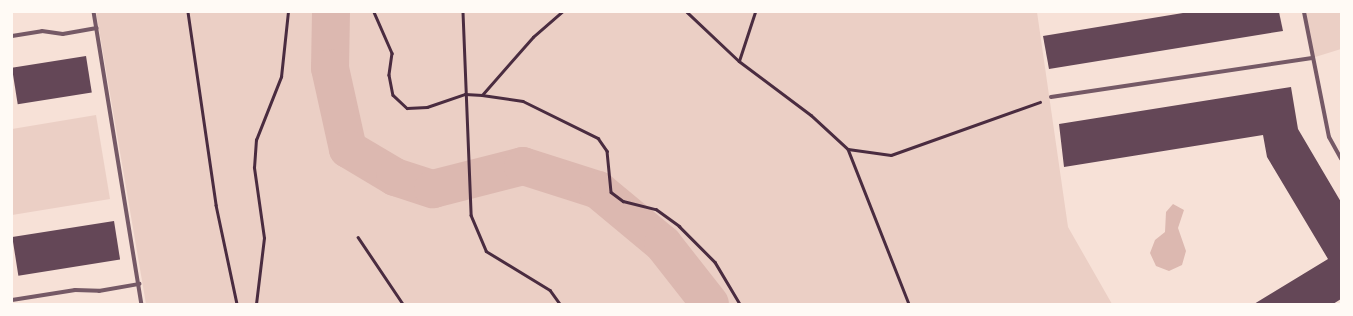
<!DOCTYPE html>
<style>
body{margin:0}
#map{position:relative;width:1353px;height:316px;overflow:hidden;background:#f7e1d7;font-family:"Playfair Display",serif}
div>[style]{position:absolute}
.green>*{inset:0;background:#ebcfc5}
.water>*{inset:0;background:#dcb8b0}
.river>*{height:38px;margin:-19px;padding:0 19px;transform-origin:19px;border-radius:19px;background:#dcb8b0}
.building>*{inset:0;background:#644757;transform-origin:0 0}
.path>*{height:2.5px;margin:-1.25px;padding:0 1.25px;transform-origin:1.25px;border-radius:1.25px;background:#4a2c40}
.pedestrian>*{height:3.5px;margin:-1.75px;padding:0 1.75px;transform-origin:1.75px;border-radius:1.75px;background:#755966}
.minor>*{height:4px;margin:-2px;padding:0 2px;transform-origin:2px;border-radius:2px;background:#755966}
span{translate:-50% -50%;white-space:nowrap;text-align:center;line-height:1.15;-webkit-text-stroke:3px #fffaf5;paint-order:stroke}
.frame{position:absolute;inset:0;border:13px solid #fffaf5;pointer-events:none}
</style>
<div id="map">
<div class="green">
<i style="clip-path:polygon(96px 12px,1037px 12px,1068px 227px,1112px 304px,146px 304px)"></i>
<i style="clip-path:polygon(1304px 12px,1341px 12px,1341px 49px,1312px 58px)"></i>
<i style="clip-path:polygon(96px 115px,110px 199px,12px 215px,12px 129px)"></i>
</div>
<div class="water">
<i style="clip-path:polygon(1173px 204px,1184px 210px,1178px 228px,1186px 251px,1182px 265px,1169px 271px,1156px 266px,1150px 253px,1155px 240px,1165px 232px,1166px 212px)"></i>
</div>
<div class="river">
<i style="left:331px;top:12px;width:56px;rotate:91deg"></i>
<i style="left:330px;top:68px;width:83px;rotate:77.5deg"></i>
<i style="left:348px;top:149px;width:55px;rotate:30.8deg"></i>
<i style="left:395px;top:177px;width:40px;rotate:18deg"></i>
<i style="left:433px;top:189px;width:93px;rotate:-14.3deg"></i>
<i style="left:523px;top:166px;width:79px;rotate:17.7deg"></i>
<i style="left:598px;top:190px;width:85px;rotate:39.7deg"></i>
<i style="left:663px;top:244px;width:76px;rotate:51.9deg"></i>
</div>
<div class="building">
<i style="clip-path:polygon(1189px 12px,1279px 12px,1283px 31px,1049px 69px,1043px 36px)"></i>
<i style="left:86px;top:56px;width:37px;height:75px;rotate:81deg"></i>
<i style="clip-path:polygon(1291px 87px,1298px 129px,1341px 202px,1341px 299px,1333px 304px,1254px 304px,1328px 259px,1267px 157px,1263px 135px,1064px 167px,1059px 124px)"></i>
<i style="left:114px;top:221px;width:39px;height:103px;rotate:81deg"></i>
</div>
<div class="path">
<i style="left:188px;top:12px;width:195px;rotate:81.7deg"></i>
<i style="left:216px;top:205px;width:101px;rotate:78deg"></i>
<i style="left:374px;top:12px;width:45px;rotate:66.3deg"></i>
<i style="left:392px;top:53px;width:22px;rotate:98deg"></i>
<i style="left:389px;top:75px;width:20px;rotate:79deg"></i>
<i style="left:393px;top:95px;width:19px;rotate:43deg"></i>
<i style="left:407px;top:108px;width:20px;rotate:-3deg"></i>
<i style="left:427px;top:107px;width:40px;rotate:-18.9deg"></i>
<i style="left:465px;top:94px;width:17px;rotate:3deg"></i>
<i style="left:482px;top:95px;width:77px;rotate:-48.7deg"></i>
<i style="left:533px;top:37px;width:38px;rotate:-41deg"></i>
<i style="left:463px;top:12px;width:203px;rotate:87.7deg"></i>
<i style="left:471px;top:215px;width:39px;rotate:67deg"></i>
<i style="left:486px;top:251px;width:75px;rotate:31.4deg"></i>
<i style="left:550px;top:290px;width:17px;rotate:54deg"></i>
<i style="left:687px;top:12px;width:71px;rotate:43.3deg"></i>
<i style="left:739px;top:61px;width:90px;rotate:36.9deg"></i>
<i style="left:811px;top:115px;width:50px;rotate:42.6deg"></i>
<i style="left:848px;top:149px;width:167px;rotate:68.5deg"></i>
<i style="left:739px;top:61px;width:52px;rotate:-71.9deg"></i>
<i style="left:482px;top:95px;width:41px;rotate:8.3deg"></i>
<i style="left:523px;top:101px;width:84px;rotate:26.3deg"></i>
<i style="left:598px;top:138px;width:16px;rotate:55deg"></i>
<i style="left:607px;top:151px;width:41px;rotate:84.4deg"></i>
<i style="left:611px;top:192px;width:15px;rotate:37deg"></i>
<i style="left:623px;top:201px;width:34px;rotate:14deg"></i>
<i style="left:656px;top:209px;width:29px;rotate:36deg"></i>
<i style="left:679px;top:226px;width:51px;rotate:45deg"></i>
<i style="left:715px;top:262px;width:49px;rotate:59.2deg"></i>
<i style="left:848px;top:149px;width:43px;rotate:7.9deg"></i>
<i style="left:891px;top:155px;width:158px;rotate:-19.6deg"></i>
<i style="left:358px;top:237px;width:81px;rotate:56.1deg"></i>
<i style="left:256px;top:304px;width:66px;rotate:-83.1deg"></i>
<i style="left:264px;top:238px;width:71px;rotate:-98.1deg"></i>
<i style="left:254px;top:168px;width:28px;rotate:-86deg"></i>
<i style="left:256px;top:140px;width:68px;rotate:-68.4deg"></i>
<i style="left:281px;top:77px;width:65px;rotate:-83.9deg"></i>
</div>
<div class="pedestrian">
<i style="left:94px;top:12px;width:296px;rotate:80.7deg"></i>
<i style="left:63px;top:34px;width:34px;rotate:-10deg"></i>
<i style="left:99px;top:291px;width:41px;rotate:-9.9deg"></i>
</div>
<div class="minor">
<i style="left:1304px;top:12px;width:127px;rotate:78.7deg"></i>
<i style="left:1329px;top:137px;width:25px;rotate:61deg"></i>
<i style="left:12px;top:36px;width:30px;rotate:-9deg"></i>
<i style="left:42px;top:31px;width:21px;rotate:8deg"></i>
<i style="left:1051px;top:97px;width:264px;rotate:-8.5deg"></i>
<i style="left:12px;top:300px;width:64px;rotate:-9deg"></i>
<i style="left:75px;top:290px;width:24px;rotate:2deg"></i>
</div>
<div class="frame"></div>
</div>
